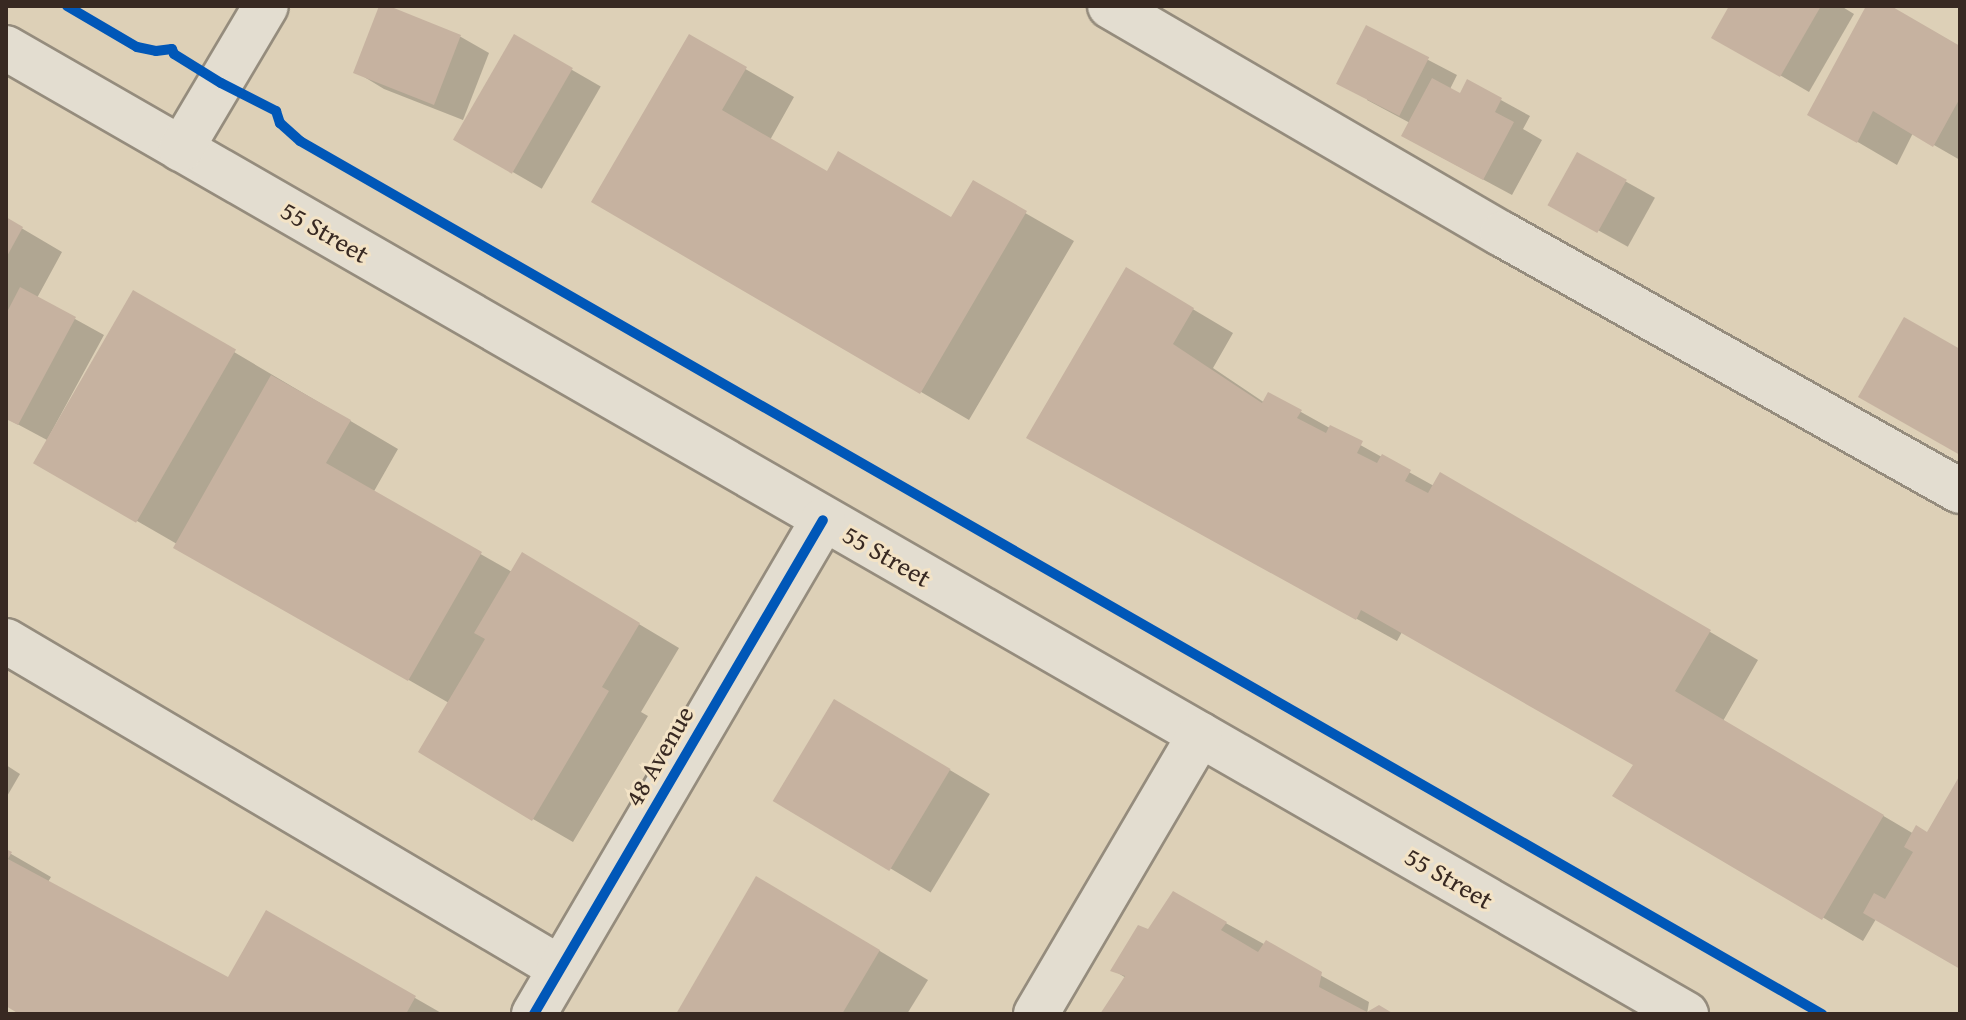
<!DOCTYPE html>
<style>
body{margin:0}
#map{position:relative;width:1966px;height:1020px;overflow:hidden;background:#ddd0b7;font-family:"Gentium Book Plus",serif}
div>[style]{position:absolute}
.shadow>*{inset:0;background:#0003;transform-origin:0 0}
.building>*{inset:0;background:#c6b2a0;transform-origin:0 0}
.roads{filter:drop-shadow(2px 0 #958c7d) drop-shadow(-2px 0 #958c7d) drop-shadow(0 2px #958c7d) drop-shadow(0 -2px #958c7d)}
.minor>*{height:44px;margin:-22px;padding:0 22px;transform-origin:22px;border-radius:22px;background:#e3ddd0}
.cycleway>*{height:10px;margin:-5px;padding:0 5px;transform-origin:5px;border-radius:5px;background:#0057b8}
span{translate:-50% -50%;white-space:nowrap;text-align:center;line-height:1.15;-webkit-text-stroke:6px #f3e3c6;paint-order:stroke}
.street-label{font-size:26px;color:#382922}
.frame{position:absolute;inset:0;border:8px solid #382922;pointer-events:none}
</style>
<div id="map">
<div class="shadow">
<i style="clip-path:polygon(381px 6px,461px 37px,489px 53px,463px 120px,384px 89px,356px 72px)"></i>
<i style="clip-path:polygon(1732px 6px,1841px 6px,1854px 14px,1809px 92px,1714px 37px)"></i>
<i style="clip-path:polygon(1869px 6px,1887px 6px,1960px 48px,1960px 160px,1913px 133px,1897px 165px,1810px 114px)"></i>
<i style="clip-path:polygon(1367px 28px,1457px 75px,1450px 89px,1461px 95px,1468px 82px,1530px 116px,1523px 129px,1542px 140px,1512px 195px,1432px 152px,1410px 123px,1367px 100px)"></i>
<i style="left:515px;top:37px;width:99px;height:118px;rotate:30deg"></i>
<i style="clip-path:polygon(690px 37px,794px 97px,770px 140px,828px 174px,952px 220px,973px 183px,1074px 241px,969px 420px,594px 201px)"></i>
<i style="left:1578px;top:155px;width:88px;height:56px;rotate:29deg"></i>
<i style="clip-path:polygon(6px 219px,62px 252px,37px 298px,104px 335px,47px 440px,6px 418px)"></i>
<i style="clip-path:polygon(1127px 270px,1233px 333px,1213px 368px,1265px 403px,1301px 412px,1434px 486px,1441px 474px,1758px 660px,1723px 721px,1914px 834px,1928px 834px,1960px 779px,1960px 967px,1876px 919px,1863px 941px,1615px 795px,1634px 764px,1402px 632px,1397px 641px,1069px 460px)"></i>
<i style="clip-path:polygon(134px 293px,398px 449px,373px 493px,512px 572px,562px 578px,679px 648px,641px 712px,648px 716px,573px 842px,533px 819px,449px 703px,176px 547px,177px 544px,40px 465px)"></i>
<i style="left:875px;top:725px;width:134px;height:115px;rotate:31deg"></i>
<i style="clip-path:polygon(6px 765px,20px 774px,6px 798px)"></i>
<i style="clip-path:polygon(6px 851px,51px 877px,48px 882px,229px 980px,267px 913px,443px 1014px,23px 1014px,6px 1003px)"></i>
<i style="clip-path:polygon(1173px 894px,1369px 1002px,1367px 1014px,1102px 1014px,1126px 978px,1113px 970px,1149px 931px)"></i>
<i style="clip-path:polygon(805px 906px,928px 980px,907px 1014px,679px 1014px)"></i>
</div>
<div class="building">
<i style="clip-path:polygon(379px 6px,389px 6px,461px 35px,434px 105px,353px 73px)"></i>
<i style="clip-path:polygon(1729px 6px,1821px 6px,1780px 77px,1711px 38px)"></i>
<i style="clip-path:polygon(1866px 6px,1891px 6px,1960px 46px,1960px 98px,1933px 147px,1873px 111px,1857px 143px,1807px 115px)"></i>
<i style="left:1366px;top:25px;width:71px;height:66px;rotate:27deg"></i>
<i style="left:514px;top:34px;width:68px;height:122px;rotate:30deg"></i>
<i style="clip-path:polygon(689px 34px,747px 67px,722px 110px,827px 171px,838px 151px,951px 217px,973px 180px,1027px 211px,920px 394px,591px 202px)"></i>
<i style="clip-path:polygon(1432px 78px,1460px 93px,1467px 79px,1502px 98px,1495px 112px,1514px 122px,1483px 180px,1401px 136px)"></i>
<i style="left:1577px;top:152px;width:57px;height:61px;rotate:29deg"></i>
<i style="clip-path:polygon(6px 217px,23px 227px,6px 258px)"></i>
<i style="clip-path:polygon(1126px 267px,1194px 308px,1173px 344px,1262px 403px,1268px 392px,1302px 410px,1297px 418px,1326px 433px,1330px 425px,1363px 441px,1357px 453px,1377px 463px,1382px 454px,1411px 470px,1405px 481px,1428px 493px,1440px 472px,1711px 630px,1675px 691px,1884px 815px,1822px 920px,1612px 796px,1633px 765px,1361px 610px,1356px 620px,1026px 438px)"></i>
<i style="clip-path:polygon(20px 287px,76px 317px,18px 425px,6px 419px,6px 314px)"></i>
<i style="left:133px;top:290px;width:119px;height:200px;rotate:30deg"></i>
<i style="clip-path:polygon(1904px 317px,1960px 349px,1960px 455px,1858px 397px)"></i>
<i style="clip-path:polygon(271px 375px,351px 420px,326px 463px,482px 552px,408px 681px,173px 548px)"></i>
<i style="clip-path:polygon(522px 552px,640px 623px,602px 687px,609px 691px,532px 821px,418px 752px,485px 639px,474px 633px)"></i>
<i style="left:834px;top:699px;width:136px;height:119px;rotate:31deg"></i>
<i style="clip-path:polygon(1960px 775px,1960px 969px,1863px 913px,1874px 893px,1885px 899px,1913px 852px,1904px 847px,1916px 825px,1927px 832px)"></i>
<i style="clip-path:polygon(6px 849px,12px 852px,8px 859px,228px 977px,266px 910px,416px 996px,406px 1014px,19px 1014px,6px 1006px)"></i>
<i style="clip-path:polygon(756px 876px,880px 950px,842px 1014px,676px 1014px)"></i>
<i style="clip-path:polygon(1173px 891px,1227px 922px,1221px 930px,1258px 952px,1266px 940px,1322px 972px,1319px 987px,1367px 1012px,1379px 1005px,1394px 1014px,1100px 1014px,1125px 976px,1110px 971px,1138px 925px,1148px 929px)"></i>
</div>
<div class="roads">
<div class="minor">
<i style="left:1110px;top:6px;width:453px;rotate:30.2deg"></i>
<i style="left:1502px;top:234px;width:525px;rotate:29.3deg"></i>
<i style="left:6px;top:48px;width:1938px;rotate:29.9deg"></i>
<i style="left:181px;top:149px;width:166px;rotate:-59.3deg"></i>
<i style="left:6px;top:641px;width:643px;rotate:30.55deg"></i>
<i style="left:534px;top:1014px;width:572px;rotate:-59.67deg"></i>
<i style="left:1036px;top:1014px;width:324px;rotate:-59.6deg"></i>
</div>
</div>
<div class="cycleway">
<i style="left:67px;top:6px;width:81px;rotate:30.4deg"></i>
<i style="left:137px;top:47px;width:19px;rotate:12deg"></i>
<i style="left:156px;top:51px;width:16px;rotate:-7deg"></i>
<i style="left:172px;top:49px;width:5px;rotate:68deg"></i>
<i style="left:174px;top:54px;width:55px;rotate:31.7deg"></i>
<i style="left:221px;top:83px;width:62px;rotate:27deg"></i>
<i style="left:276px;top:111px;width:13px;rotate:72deg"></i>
<i style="left:280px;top:123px;width:27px;rotate:42deg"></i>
<i style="left:300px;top:141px;width:1755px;rotate:29.84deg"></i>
<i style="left:534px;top:1014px;width:572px;rotate:-59.67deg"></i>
</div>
<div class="street-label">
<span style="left:325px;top:232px;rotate:30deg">55 Street</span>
<span style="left:887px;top:556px;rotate:30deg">55 Street</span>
<span style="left:659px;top:756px;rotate:-60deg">48 Avenue</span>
<span style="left:1449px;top:878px;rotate:30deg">55 Street</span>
</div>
<div class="frame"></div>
</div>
